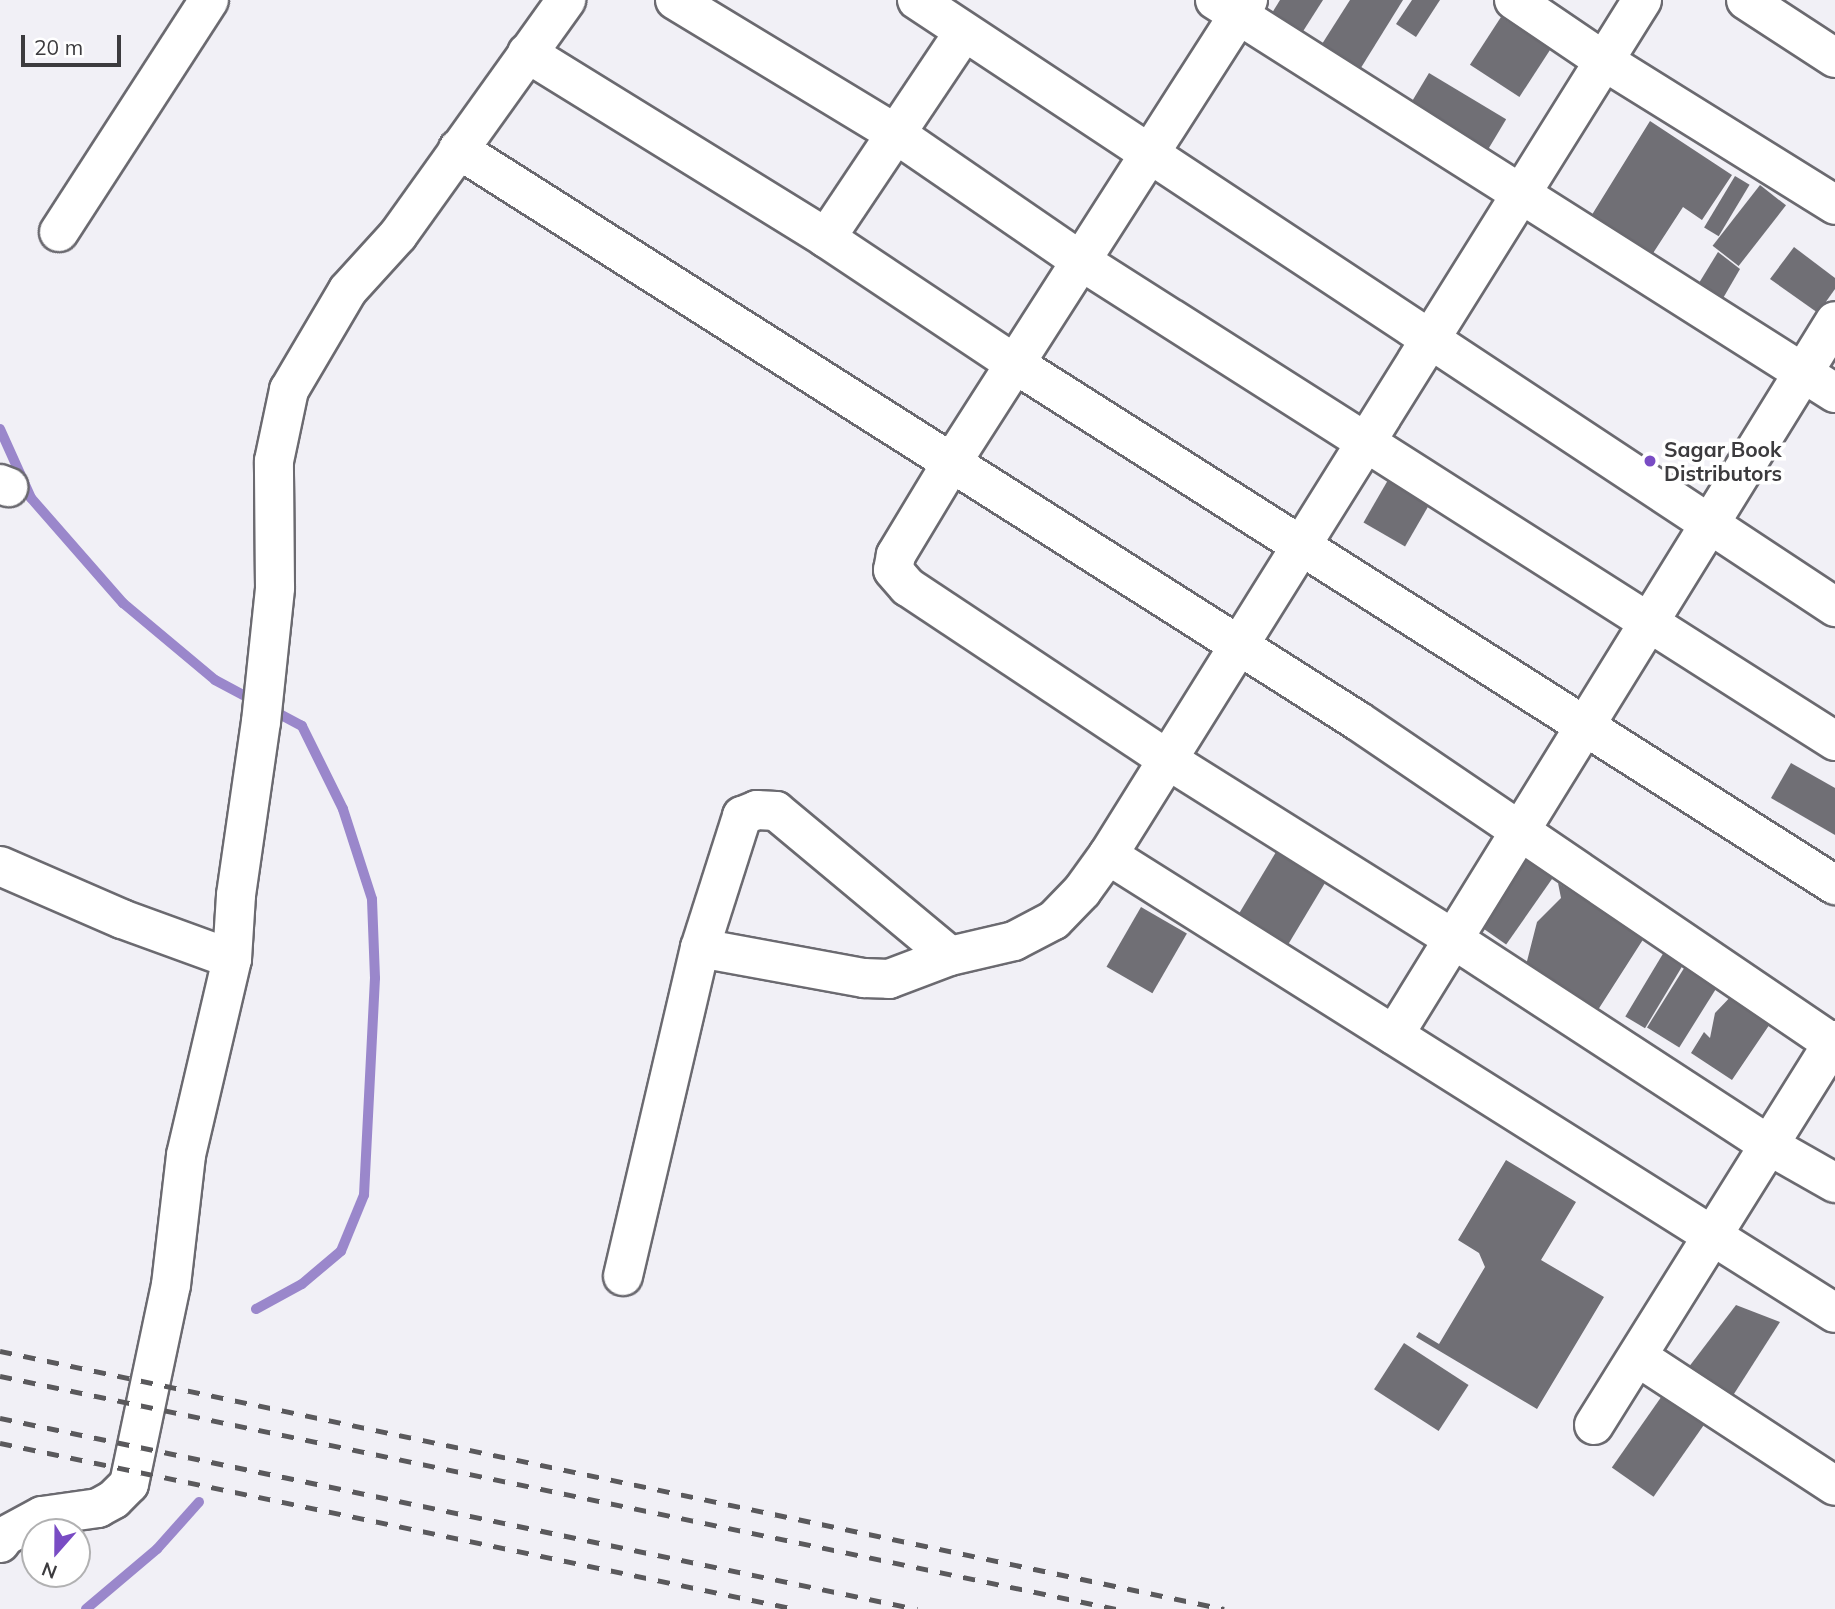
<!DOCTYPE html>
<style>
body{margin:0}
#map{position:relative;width:1835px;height:1609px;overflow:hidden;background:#f1f0f6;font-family:Mulish,sans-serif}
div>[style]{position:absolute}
.stream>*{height:10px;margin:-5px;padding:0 5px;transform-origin:5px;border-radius:5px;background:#9a87cb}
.building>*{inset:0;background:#706f75;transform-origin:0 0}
.roads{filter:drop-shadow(2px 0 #6b6a70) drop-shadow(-2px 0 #6b6a70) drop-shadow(0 2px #6b6a70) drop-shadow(0 -2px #6b6a70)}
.minor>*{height:38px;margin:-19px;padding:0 19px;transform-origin:19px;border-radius:19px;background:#fff}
.major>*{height:38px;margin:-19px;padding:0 19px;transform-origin:19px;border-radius:19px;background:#fff}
.rail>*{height:5px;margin-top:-2.5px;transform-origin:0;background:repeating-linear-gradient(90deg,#5a595c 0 12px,transparent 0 24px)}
.dots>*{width:19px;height:19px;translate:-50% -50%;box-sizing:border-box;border:4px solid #fff;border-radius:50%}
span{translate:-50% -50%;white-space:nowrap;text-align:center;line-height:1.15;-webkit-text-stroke:7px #fff;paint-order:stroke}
.poi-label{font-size:21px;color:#3c3b3e;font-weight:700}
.left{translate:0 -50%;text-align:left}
.north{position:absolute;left:21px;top:1518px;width:70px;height:70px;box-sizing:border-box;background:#fff;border:2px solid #b1b1b2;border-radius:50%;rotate:201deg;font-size:19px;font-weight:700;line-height:28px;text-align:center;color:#3c3b3e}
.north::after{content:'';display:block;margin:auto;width:24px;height:32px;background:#794cc4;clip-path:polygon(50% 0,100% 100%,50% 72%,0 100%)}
.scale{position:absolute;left:21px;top:35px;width:100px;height:32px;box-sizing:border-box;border:4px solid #3c3b3e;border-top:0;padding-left:9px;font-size:21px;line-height:24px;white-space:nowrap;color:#3c3b3e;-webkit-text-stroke:5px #fff;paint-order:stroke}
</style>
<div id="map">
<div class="stream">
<i style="left:0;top:429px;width:76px;rotate:65.8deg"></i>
<i style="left:31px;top:498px;width:140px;rotate:48.8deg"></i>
<i style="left:123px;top:603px;width:120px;rotate:39.9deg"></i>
<i style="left:215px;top:680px;width:47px;rotate:28.2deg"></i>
<i style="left:256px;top:1309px;width:52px;rotate:-28.5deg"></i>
<i style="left:302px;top:1284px;width:51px;rotate:-40.2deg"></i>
<i style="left:341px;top:1251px;width:61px;rotate:-67.7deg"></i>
<i style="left:364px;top:1195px;width:217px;rotate:-87.1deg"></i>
<i style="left:375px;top:978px;width:79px;rotate:-92.2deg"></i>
<i style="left:372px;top:899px;width:95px;rotate:-107.9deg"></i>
<i style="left:343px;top:809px;width:93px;rotate:-116.3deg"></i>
<i style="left:302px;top:726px;width:34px;rotate:-152deg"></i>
<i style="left:86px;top:1609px;width:93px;rotate:-40.2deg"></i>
<i style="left:157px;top:1549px;width:63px;rotate:-48.2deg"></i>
</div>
<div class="building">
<i style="clip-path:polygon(1280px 0,1323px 0,1300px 36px,1269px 18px)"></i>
<i style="clip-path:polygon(1350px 0,1403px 0,1354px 79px,1315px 55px)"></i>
<i style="clip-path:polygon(1412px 0,1440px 0,1416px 37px,1396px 24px)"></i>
<i style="left:1501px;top:17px;width:59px;height:57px;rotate:33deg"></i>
<i style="left:1429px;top:73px;width:90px;height:41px;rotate:31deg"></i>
<i style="clip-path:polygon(1650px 121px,1732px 175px,1702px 220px,1683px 207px,1646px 264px,1585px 226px)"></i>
<i style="left:1735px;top:176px;width:17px;height:60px;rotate:31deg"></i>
<i style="left:1760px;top:185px;width:33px;height:77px;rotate:38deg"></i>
<i style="clip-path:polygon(1794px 247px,1835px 278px,1835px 289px,1818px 313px,1770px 279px)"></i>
<i style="clip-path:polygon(1718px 252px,1740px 269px,1722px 300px,1699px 283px)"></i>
<i style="left:1388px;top:480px;width:48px;height:49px;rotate:30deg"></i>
<i style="clip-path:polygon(1791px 763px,1835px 788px,1835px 835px,1771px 798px)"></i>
<i style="left:1276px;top:852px;width:58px;height:82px;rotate:31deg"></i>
<i style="left:1527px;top:859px;width:32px;height:82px;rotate:35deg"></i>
<i style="clip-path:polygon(1558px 883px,1644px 938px,1596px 1013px,1525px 969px,1537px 922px,1561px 898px)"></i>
<i style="left:1141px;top:907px;width:53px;height:69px;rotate:30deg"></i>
<i style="left:1667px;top:947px;width:23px;height:81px;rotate:31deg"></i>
<i style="left:1691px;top:957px;width:38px;height:83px;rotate:32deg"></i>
<i style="clip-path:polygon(1737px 990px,1776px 1015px,1732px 1080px,1691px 1053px,1704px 1032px,1710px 1038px,1715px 1013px)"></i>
<i style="clip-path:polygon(1506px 1160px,1576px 1202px,1541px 1260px,1604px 1297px,1537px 1409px,1416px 1337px,1419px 1332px,1439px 1344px,1485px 1267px,1479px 1253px,1458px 1240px)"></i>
<i style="clip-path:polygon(1736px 1305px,1780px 1322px,1732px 1397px,1685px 1372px)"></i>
<i style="left:1404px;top:1343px;width:77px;height:55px;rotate:33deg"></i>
<i style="left:1664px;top:1393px;width:51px;height:91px;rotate:35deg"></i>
</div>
<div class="roads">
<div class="minor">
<i style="left:675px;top:0;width:258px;rotate:31.2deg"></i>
<i style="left:896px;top:134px;width:224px;rotate:34.5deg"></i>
<i style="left:1081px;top:261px;width:894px;rotate:32.48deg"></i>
<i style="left:1215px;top:0;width:734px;rotate:32.37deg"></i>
<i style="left:1248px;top:0;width:549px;rotate:122.65deg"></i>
<i style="left:952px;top:462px;width:109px;rotate:121.1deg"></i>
<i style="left:896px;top:555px;width:15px;rotate:101deg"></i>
<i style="left:893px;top:570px;width:23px;rotate:49deg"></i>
<i style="left:908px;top:587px;width:312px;rotate:33.6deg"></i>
<i style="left:1168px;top:760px;width:337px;rotate:32.1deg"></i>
<i style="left:1453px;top:939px;width:379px;rotate:33.1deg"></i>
<i style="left:1770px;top:1146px;width:75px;rotate:29.6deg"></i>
<i style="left:1514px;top:0;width:109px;rotate:34.1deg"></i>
<i style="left:1604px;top:61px;width:272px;rotate:31.9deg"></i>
<i style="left:1746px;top:0;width:106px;rotate:33.1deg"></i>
<i style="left:527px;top:53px;width:352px;rotate:31.7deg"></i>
<i style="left:826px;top:238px;width:227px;rotate:33.7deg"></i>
<i style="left:1015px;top:364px;width:972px;rotate:32.43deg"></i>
<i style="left:458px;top:149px;width:1066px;rotate:32.44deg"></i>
<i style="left:1358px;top:721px;width:577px;rotate:34.19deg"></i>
<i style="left:59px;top:232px;width:276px;rotate:-57.1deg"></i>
<i style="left:826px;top:238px;width:248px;rotate:-56.2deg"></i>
<i style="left:0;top:484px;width:9px;rotate:21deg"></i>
<i style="left:1108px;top:855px;width:859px;rotate:32.21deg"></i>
<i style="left:0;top:866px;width:133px;rotate:23.5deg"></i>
<i style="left:122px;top:919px;width:117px;rotate:20deg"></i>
<i style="left:700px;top:948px;width:167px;rotate:10.4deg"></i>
<i style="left:864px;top:978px;width:25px;rotate:2deg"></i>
<i style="left:889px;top:979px;width:65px;rotate:-20.7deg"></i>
<i style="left:950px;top:956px;width:66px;rotate:-13.2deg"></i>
<i style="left:1014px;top:941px;width:45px;rotate:-27.7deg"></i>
<i style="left:1054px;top:920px;width:40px;rotate:-46deg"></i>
<i style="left:1082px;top:891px;width:44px;rotate:-54.2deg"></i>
<i style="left:1108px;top:855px;width:1008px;rotate:-58.01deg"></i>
<i style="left:1394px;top:1035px;width:839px;rotate:-58.3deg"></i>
<i style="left:623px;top:1276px;width:337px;rotate:-76.8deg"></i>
<i style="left:700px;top:948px;width:139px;rotate:-72.3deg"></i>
<i style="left:742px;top:816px;width:16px;rotate:-22deg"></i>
<i style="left:757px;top:810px;width:19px;rotate:3deg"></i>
<i style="left:776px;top:811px;width:226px;rotate:39.8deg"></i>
<i style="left:1638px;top:1357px;width:235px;rotate:33.2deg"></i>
<i style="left:1594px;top:1425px;width:454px;rotate:-58deg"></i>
</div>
<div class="major">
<i style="left:917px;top:0;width:1101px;rotate:33.47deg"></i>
<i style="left:0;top:1543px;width:9px;rotate:-54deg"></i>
<i style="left:5px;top:1536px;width:42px;rotate:-28.4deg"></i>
<i style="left:42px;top:1516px;width:57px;rotate:-8.1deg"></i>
<i style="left:98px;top:1508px;width:18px;rotate:-29deg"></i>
<i style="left:114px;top:1499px;width:21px;rotate:-45deg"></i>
<i style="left:129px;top:1484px;width:203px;rotate:-78.1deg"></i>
<i style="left:171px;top:1285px;width:131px;rotate:-83.4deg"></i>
<i style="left:186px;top:1155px;width:201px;rotate:-76.8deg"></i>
<i style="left:232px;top:959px;width:64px;rotate:-86.4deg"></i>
<i style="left:236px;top:895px;width:175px;rotate:-81.8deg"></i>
<i style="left:261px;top:722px;width:135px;rotate:-84deg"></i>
<i style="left:275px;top:588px;width:127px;rotate:-90.5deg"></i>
<i style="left:274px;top:461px;width:73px;rotate:-78.1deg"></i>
<i style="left:289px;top:390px;width:116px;rotate:-59.5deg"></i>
<i style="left:348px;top:290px;width:74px;rotate:-47.7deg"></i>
<i style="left:398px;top:235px;width:289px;rotate:-54.4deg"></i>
</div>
</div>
<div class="rail">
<i style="left:0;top:1351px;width:1251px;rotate:11.9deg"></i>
<i style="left:0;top:1376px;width:1140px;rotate:11.79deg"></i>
<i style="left:0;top:1418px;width:937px;rotate:11.77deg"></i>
<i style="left:0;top:1443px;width:812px;rotate:11.79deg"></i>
</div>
<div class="dots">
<i style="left:1650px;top:461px;background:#794cc4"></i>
</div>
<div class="poi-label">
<span class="left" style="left:1664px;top:461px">Sagar Book<br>Distributors</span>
</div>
<div class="north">N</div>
<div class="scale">20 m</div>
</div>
